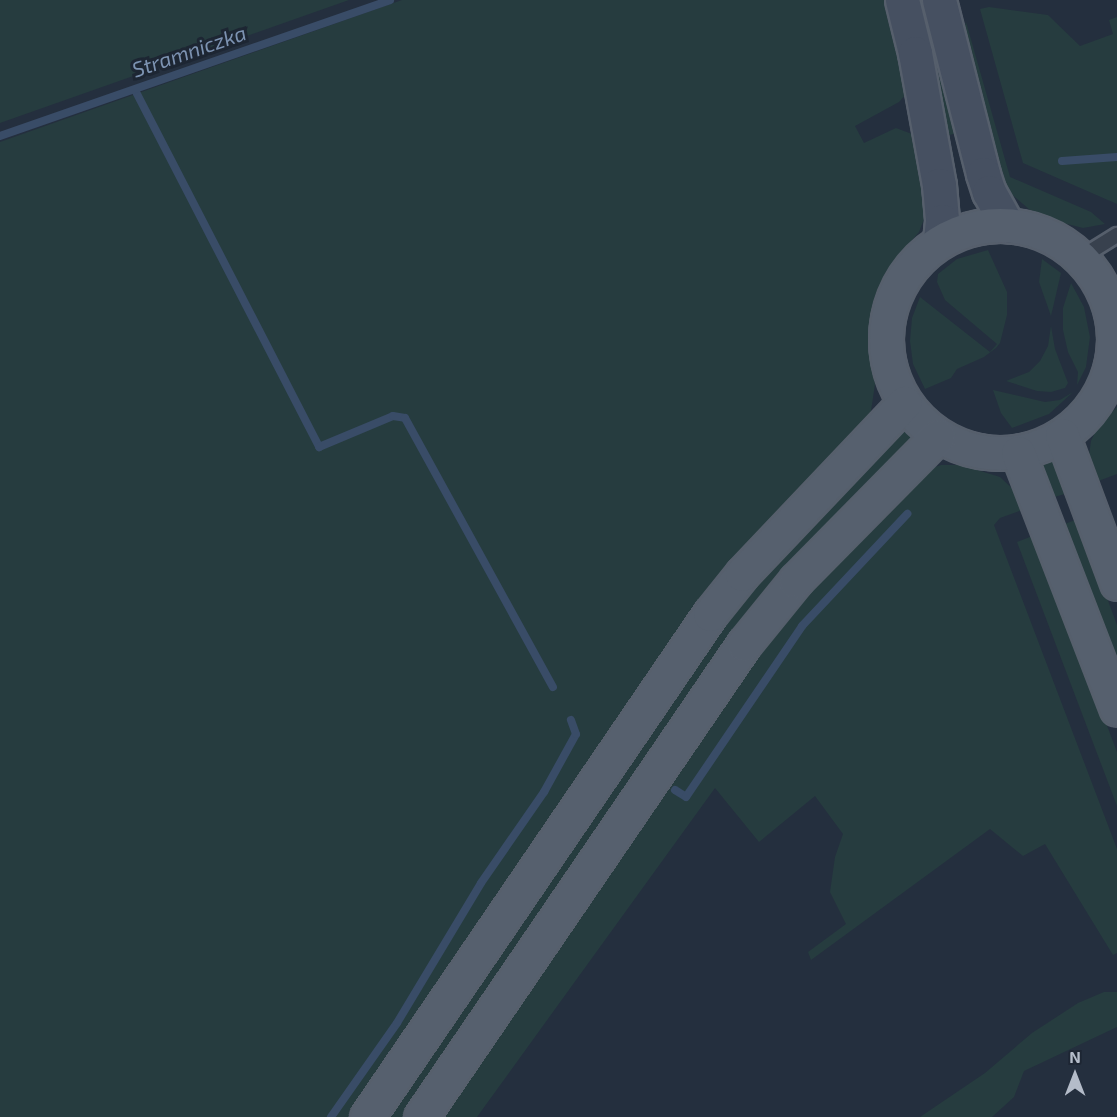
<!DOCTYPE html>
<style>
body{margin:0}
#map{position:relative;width:1117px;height:1117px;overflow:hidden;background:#242f3e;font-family:"Exo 2",sans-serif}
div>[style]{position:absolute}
.green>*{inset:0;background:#263c3f}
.stream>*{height:8px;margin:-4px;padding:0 4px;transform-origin:4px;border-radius:4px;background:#394c67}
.roads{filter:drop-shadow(2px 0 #565f6c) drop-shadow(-2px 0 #565f6c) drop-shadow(0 2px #565f6c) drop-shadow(0 -2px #565f6c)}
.service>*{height:14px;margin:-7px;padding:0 7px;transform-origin:7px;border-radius:7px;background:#38414e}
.minor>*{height:26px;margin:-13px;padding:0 13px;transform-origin:13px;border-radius:13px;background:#38414e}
.secondary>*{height:33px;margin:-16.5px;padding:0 16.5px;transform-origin:16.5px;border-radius:16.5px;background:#465061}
.primary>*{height:33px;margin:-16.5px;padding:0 16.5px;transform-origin:16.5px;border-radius:16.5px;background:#56606e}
.primary>.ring{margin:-16.5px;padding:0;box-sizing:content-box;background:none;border:33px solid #56606e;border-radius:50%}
span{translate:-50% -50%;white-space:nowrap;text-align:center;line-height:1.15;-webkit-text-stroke:6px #1d2633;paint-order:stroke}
.water-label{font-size:21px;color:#7c92b1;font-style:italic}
.north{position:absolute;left:1045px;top:1045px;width:60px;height:60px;-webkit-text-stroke:4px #1d2633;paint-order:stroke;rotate:0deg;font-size:16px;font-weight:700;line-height:24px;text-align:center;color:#b4bcc9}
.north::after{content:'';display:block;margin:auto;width:21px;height:27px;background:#b4bcc9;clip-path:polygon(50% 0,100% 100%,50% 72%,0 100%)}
</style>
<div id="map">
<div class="green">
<i style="clip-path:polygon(0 0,349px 0,0 123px)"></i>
<i style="clip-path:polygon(402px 0,888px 0,907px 93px,899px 102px,855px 126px,864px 143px,896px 128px,912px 134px,916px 139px,927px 211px,919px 232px,887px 270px,873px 303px,868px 341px,875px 384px,871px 411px,867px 421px,634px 701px,351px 1117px,0 1117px,0 142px)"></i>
<i style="clip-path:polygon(917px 0,925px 0,958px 133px,945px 136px)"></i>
<i style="clip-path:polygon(989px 7px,1048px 15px,1080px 46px,1113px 34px,1109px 20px,1117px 17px,1117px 204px,1023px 163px,980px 9px)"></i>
<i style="clip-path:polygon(966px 22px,1010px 177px,1091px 212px,1105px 224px,1083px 228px,1063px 223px,1030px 210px,1003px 187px,962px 37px)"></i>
<i style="clip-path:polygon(988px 250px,1007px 292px,1007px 315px,1000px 343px,996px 348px,984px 357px,957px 369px,951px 378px,925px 389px,913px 364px,910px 341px,912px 318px,920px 297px,990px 352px,997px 344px,945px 300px,937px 282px,938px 274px,957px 259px)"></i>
<i style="clip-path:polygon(1042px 259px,1061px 273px,1051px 316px,1039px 282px)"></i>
<i style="clip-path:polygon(1071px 283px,1084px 307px,1090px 337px,1086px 367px,1077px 385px,1078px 372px,1068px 352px,1063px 330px,1063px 308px)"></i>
<i style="clip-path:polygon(1051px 326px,1055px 349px,1068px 383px,1065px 388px,1051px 392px,1037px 391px,1006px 381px,1029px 372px,1040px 361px,1048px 346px)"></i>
<i style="clip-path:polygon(993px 390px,1045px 402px,1060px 400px,1073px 392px,1049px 414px,1012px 428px,1001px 413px)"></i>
<i style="clip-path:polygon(1117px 407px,1117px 474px,1093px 483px,1088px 462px,1091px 441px,1097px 428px)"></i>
<i style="clip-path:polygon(900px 428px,913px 438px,405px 1117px,384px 1117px,726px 615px)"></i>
<i style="clip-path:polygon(1052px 460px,1055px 461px,1068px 493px,1051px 498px,1040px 465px)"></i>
<i style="clip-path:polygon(941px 465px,961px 465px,1000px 477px,1016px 492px,1025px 509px,1000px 518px,994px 525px,1117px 849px,1117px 953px,1113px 955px,1045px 844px,1023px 856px,990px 829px,811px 960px,808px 952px,846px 924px,830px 892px,835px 857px,843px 834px,815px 796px,759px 842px,715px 788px,477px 1117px,438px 1117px,741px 671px,789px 609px,923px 471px)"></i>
<i style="clip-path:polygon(1078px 519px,1117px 625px,1117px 667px,1062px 525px)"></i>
<i style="clip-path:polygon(1035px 535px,1117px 752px,1117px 806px,1017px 542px)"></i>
<i style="clip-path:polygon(1104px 992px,1117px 992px,1117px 1027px,1024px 1071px,1014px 1097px,992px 1117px,920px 1117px,985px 1073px,1032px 1033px,1078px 1003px)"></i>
</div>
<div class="stream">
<i style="left:135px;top:90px;width:402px;rotate:62.7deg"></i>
<i style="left:319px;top:447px;width:80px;rotate:-22.7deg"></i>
<i style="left:393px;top:416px;width:12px;rotate:9deg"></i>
<i style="left:405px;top:418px;width:307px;rotate:61.2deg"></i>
<i style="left:0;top:136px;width:413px;rotate:-19.2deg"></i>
<i style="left:1062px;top:161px;width:55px;rotate:-4.2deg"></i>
<i style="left:675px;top:790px;width:13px;rotate:32deg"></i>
<i style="left:686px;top:797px;width:207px;rotate:-55.8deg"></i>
<i style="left:802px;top:626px;width:154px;rotate:-46.8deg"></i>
<i style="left:331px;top:1117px;width:115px;rotate:-54.9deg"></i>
<i style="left:397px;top:1023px;width:163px;rotate:-59deg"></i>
<i style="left:481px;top:883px;width:111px;rotate:-55.3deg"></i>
<i style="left:544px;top:792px;width:66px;rotate:-61.1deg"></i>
<i style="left:576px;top:734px;width:15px;rotate:-110deg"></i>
</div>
<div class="roads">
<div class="service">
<i style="left:1080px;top:258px;width:44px;rotate:-31.9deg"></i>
<i style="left:1107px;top:301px;width:12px;rotate:-35deg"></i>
</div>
<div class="minor">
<i style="left:1109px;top:373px;width:8px;rotate:14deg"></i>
</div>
<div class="secondary">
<i style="left:902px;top:0;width:55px;rotate:76.2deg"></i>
<i style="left:915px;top:53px;width:134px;rotate:79.7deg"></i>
<i style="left:939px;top:185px;width:36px;rotate:85deg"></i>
<i style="left:942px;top:221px;width:20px;rotate:96deg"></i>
<i style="left:939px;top:0;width:179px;rotate:75.8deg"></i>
<i style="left:983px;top:174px;width:19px;rotate:72deg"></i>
<i style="left:989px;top:192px;width:38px;rotate:61deg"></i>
</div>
<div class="primary">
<i class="ring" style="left:886px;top:225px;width:195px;height:195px"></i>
<i style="left:1062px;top:435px;width:158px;rotate:69.6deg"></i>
<i style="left:1018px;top:453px;width:274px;rotate:68.9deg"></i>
<i style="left:367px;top:1117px;width:609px;rotate:-55.71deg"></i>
<i style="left:710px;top:614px;width:51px;rotate:-51.3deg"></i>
<i style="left:742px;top:574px;width:236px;rotate:-46.5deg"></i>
<i style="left:421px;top:1117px;width:573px;rotate:-55.67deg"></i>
<i style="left:744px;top:644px;width:82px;rotate:-50.9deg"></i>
<i style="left:796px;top:580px;width:202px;rotate:-45.4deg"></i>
</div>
</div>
<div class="water-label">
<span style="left:189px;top:51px;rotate:-19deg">Stramniczka</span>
</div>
<div class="north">N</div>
</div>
